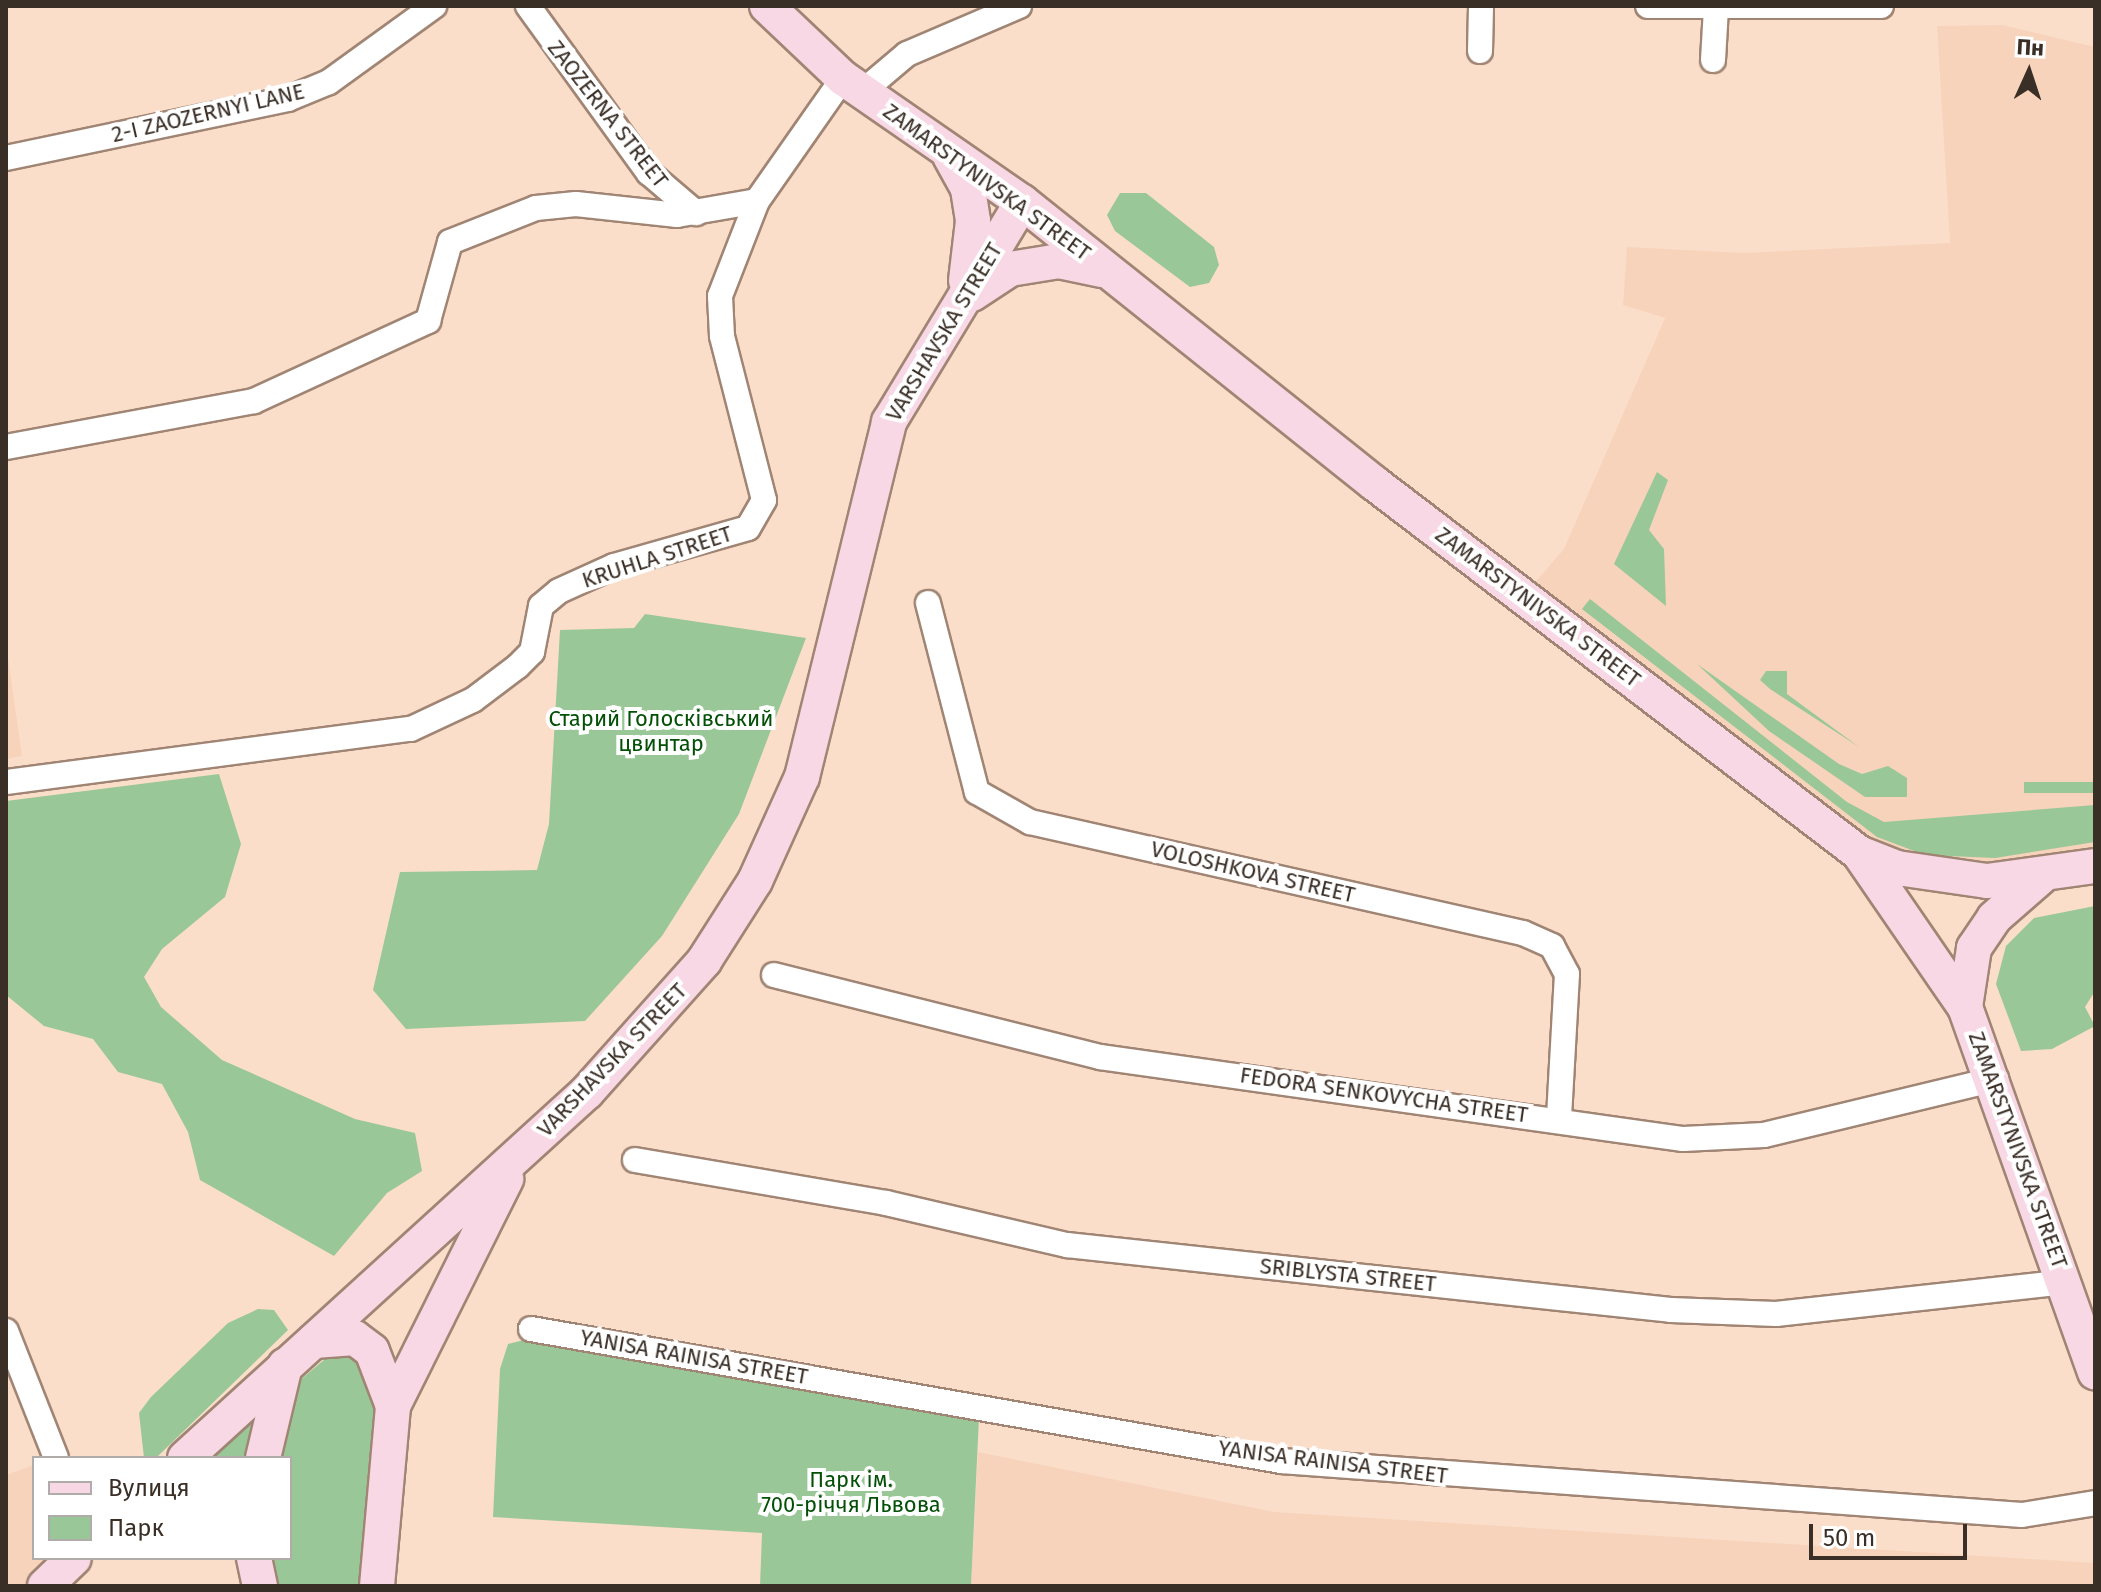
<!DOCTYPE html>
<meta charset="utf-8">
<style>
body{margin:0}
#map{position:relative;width:2101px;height:1592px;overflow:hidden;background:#fbdeca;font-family:"Fira Sans",sans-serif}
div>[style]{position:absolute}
.built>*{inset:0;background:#f7d3bb}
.green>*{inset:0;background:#9ac797;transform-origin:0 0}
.roads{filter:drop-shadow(2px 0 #a08574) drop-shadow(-2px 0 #a08574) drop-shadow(0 2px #a08574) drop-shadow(0 -2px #a08574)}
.minor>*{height:24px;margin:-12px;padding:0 12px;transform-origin:12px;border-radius:12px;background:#fff}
.secondary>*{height:34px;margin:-17px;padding:0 17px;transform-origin:17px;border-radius:17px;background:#f9d8e5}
span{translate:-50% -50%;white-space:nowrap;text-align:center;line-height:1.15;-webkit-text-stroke:8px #fff;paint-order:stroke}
.street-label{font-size:22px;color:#3a2f27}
.park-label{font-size:22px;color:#045007}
.frame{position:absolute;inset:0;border:8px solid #3a2f27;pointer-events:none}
.legend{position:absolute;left:32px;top:1456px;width:260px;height:104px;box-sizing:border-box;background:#fff;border:2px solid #b0aca9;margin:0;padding:10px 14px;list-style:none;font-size:24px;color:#3a2f27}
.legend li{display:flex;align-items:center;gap:16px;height:40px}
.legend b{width:40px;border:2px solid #b0aca9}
.north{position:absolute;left:1989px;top:32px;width:80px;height:80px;-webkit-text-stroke:6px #fff;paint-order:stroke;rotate:3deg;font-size:22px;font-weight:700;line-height:32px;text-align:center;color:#3a2f27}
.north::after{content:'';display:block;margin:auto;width:28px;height:36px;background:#3a2f27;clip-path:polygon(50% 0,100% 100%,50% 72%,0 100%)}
.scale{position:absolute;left:1809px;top:1524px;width:158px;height:36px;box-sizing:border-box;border:4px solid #3a2f27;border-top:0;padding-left:10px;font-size:24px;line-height:28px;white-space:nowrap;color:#3a2f27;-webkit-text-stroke:6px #fff;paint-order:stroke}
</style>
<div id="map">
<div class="built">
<i style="clip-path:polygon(2002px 25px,2095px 47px,2095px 856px,1991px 872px,1870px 847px,1532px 586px,1564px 549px,1665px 318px,1623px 305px,1627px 247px,1744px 253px,1950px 243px,1937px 26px)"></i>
<i style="clip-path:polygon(6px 643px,22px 756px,6px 759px)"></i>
<i style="clip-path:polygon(978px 1452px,1275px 1512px,2095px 1563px,2095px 1586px,971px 1586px)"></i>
<i style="clip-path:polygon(34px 1465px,34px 1558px,64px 1558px,33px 1586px,6px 1586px,6px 1475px)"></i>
</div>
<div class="green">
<i style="clip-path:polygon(1120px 193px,1146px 193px,1214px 247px,1219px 265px,1209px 283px,1190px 287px,1115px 231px,1107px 215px)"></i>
<i style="clip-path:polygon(1657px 472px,1668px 480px,1649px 530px,1664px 549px,1666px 606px,1614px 564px)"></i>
<i style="clip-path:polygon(1590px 599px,1847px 802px,1884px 822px,2095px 805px,2095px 842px,1995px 858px,1925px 855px,1877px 837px,1582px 609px)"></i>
<i style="clip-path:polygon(645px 614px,806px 638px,739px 814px,662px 936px,585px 1021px,406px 1029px,373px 990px,400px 872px,537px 870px,549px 824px,560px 630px,634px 628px)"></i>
<i style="clip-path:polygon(1697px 664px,1839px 764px,1862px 774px,1888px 766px,1907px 778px,1907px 797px,1865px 797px,1769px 731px)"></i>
<i style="clip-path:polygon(1766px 671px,1787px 671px,1787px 694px,1859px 747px,1770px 689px,1760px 680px)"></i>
<i style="clip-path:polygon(219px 774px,241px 844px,225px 897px,162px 949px,144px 977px,161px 1007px,222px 1060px,355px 1119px,415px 1133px,422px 1171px,387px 1193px,334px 1256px,200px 1180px,188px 1132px,162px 1084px,118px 1072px,93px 1039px,44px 1026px,6px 995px,6px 801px)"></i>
<i style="left:2095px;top:782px;width:11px;height:71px;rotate:90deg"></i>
<i style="clip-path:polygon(2095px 906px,2095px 991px,2085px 1007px,2095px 1026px,2052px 1049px,2021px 1051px,1996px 984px,2006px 946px,2034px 918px)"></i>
<i style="clip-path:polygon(258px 1309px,274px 1310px,288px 1330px,156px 1458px,144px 1458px,139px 1413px,151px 1397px,228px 1323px)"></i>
<i style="clip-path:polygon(528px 1339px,979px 1418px,971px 1586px,760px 1586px,762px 1533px,493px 1517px,500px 1369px,508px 1344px)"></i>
<i style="clip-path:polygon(338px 1348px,350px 1348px,376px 1384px,361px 1586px,277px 1586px,273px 1558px,290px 1558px,290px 1458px,277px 1458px,286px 1417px,299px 1381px)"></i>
<i style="clip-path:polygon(263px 1405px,253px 1458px,211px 1458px)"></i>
</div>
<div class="roads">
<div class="minor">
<i style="left:528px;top:6px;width:206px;rotate:54.1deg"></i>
<i style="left:649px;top:173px;width:62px;rotate:40.4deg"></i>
<i style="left:1648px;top:6px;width:233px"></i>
<i style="left:1480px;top:51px;width:45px;rotate:-88.7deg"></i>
<i style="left:1713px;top:60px;width:52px;rotate:-86.7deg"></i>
<i style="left:862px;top:92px;width:59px;rotate:-40.2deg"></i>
<i style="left:907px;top:54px;width:122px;rotate:-23.2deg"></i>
<i style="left:6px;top:158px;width:288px;rotate:-11.8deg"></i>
<i style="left:288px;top:99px;width:44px;rotate:-22.5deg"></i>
<i style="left:329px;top:82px;width:130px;rotate:-35.9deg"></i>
<i style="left:6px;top:447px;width:252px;rotate:-10.5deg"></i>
<i style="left:254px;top:401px;width:192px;rotate:-24.7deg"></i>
<i style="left:428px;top:321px;width:82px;rotate:-74.4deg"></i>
<i style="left:450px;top:242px;width:92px;rotate:-21.6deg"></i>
<i style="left:536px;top:208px;width:40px;rotate:-5.7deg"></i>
<i style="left:576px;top:204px;width:102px;rotate:6.2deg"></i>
<i style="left:677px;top:215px;width:81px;rotate:-9.9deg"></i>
<i style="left:928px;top:603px;width:195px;rotate:75.5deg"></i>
<i style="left:977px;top:792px;width:61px;rotate:29.5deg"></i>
<i style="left:1030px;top:822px;width:505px;rotate:12.69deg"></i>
<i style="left:1523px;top:933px;width:32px;rotate:24deg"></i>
<i style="left:1552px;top:946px;width:32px;rotate:62deg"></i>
<i style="left:1567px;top:974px;width:145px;rotate:93.2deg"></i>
<i style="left:6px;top:782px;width:408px;rotate:-7.5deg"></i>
<i style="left:411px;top:729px;width:68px;rotate:-25.1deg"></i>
<i style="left:473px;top:700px;width:56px;rotate:-37.1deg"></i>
<i style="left:518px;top:666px;width:20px;rotate:-45deg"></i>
<i style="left:532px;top:652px;width:47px;rotate:-78.9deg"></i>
<i style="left:541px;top:606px;width:23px;rotate:-40deg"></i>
<i style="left:559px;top:591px;width:60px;rotate:-24.4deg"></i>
<i style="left:614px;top:566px;width:139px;rotate:-15.8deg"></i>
<i style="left:748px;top:528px;width:32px;rotate:-60deg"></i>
<i style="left:764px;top:500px;width:169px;rotate:-104.4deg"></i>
<i style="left:722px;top:336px;width:40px;rotate:-92.9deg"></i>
<i style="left:720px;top:296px;width:102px;rotate:-68.7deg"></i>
<i style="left:757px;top:201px;width:150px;rotate:-55deg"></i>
<i style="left:774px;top:975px;width:336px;rotate:14.1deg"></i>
<i style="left:1100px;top:1057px;width:589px;rotate:8.01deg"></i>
<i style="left:1683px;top:1139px;width:81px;rotate:-2.8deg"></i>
<i style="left:1764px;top:1135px;width:239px;rotate:-13.6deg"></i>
<i style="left:635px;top:1160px;width:255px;rotate:9.7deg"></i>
<i style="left:886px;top:1203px;width:186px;rotate:13.1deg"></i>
<i style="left:1067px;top:1245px;width:607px;rotate:6.14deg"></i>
<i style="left:1671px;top:1310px;width:105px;rotate:2.2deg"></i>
<i style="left:1776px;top:1314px;width:293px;rotate:-6.3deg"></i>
<i style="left:531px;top:1329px;width:762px;rotate:9.98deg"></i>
<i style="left:1281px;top:1461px;width:743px;rotate:4.17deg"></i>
<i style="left:2022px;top:1515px;width:74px;rotate:-9.3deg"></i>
<i style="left:6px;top:1331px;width:136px;rotate:68.5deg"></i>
</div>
<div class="secondary">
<i style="left:767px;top:6px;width:105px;rotate:43.5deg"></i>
<i style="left:843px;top:78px;width:218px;rotate:34.7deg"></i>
<i style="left:1022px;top:202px;width:450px;rotate:38.6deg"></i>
<i style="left:1374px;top:483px;width:610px;rotate:37.34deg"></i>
<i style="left:1859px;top:853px;width:187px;rotate:55.5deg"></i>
<i style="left:1965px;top:1007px;width:388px;rotate:70.4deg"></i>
<i style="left:950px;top:156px;width:38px;rotate:61deg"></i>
<i style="left:968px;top:189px;width:32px;rotate:81deg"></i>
<i style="left:973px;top:221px;width:60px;rotate:96.7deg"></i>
<i style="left:972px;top:294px;width:45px;rotate:-33.3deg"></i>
<i style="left:1010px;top:269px;width:50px;rotate:-9.3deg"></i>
<i style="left:1059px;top:261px;width:44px;rotate:11.8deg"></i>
<i style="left:1859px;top:853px;width:41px;rotate:21.5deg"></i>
<i style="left:1897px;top:868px;width:91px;rotate:8.2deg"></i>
<i style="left:1987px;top:881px;width:109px;rotate:-7.9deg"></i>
<i style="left:1965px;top:1007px;width:60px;rotate:-81.3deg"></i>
<i style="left:1974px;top:948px;width:36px;rotate:-56deg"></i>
<i style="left:1994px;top:918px;width:62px;rotate:-41.1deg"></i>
<i style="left:314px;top:1341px;width:41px;rotate:-4.2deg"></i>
<i style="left:355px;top:1338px;width:21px;rotate:37deg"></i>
<i style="left:372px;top:1351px;width:59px;rotate:69.1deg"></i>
<i style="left:185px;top:1458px;width:544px;rotate:-42.32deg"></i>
<i style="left:587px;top:1092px;width:176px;rotate:-48.2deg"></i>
<i style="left:704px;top:961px;width:95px;rotate:-57.5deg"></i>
<i style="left:755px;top:881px;width:114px;rotate:-65.7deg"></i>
<i style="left:802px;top:777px;width:366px;rotate:-76.2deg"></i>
<i style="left:889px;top:422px;width:257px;rotate:-58.8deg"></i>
<i style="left:263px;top:1458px;width:95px;rotate:-76.6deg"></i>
<i style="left:254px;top:1558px;width:29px;rotate:78deg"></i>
<i style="left:45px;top:1586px;width:40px;rotate:-44deg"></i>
<i style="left:377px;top:1586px;width:181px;rotate:-84.9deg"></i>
<i style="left:393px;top:1406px;width:254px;rotate:-63.5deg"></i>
</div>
</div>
<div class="street-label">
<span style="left:208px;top:113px;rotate:-13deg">2-I ZAOZERNYI LANE</span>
<span style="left:608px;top:114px;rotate:52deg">ZAOZERNA STREET</span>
<span style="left:987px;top:182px;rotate:36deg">ZAMARSTYNIVSKA STREET</span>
<span style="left:944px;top:332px;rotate:-59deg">VARSHAVSKA STREET</span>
<span style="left:657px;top:557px;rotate:-18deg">KRUHLA STREET</span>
<span style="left:1538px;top:607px;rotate:37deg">ZAMARSTYNIVSKA STREET</span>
<span style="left:1253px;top:872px;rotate:13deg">VOLOSHKOVA STREET</span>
<span style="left:612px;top:1060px;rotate:-46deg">VARSHAVSKA STREET</span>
<span style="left:1384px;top:1095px;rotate:8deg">FEDORA SENKOVYCHA STREET</span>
<span style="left:2018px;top:1150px;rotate:70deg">ZAMARSTYNIVSKA STREET</span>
<span style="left:1348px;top:1275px;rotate:6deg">SRIBLYSTA STREET</span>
<span style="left:694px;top:1357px;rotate:10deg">YANISA RAINISA STREET</span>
<span style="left:1333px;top:1462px;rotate:7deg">YANISA RAINISA STREET</span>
</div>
<div class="park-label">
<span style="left:661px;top:731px">Старий Голосківський<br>цвинтар</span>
<span style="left:851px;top:1492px">Парк ім.<br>700-річчя Львова</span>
</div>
<div class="frame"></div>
<ul class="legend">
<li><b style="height:10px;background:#f9d8e5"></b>Вулиця</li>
<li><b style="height:22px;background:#9ac797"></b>Парк</li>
</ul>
<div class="north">Пн</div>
<div class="scale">50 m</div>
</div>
